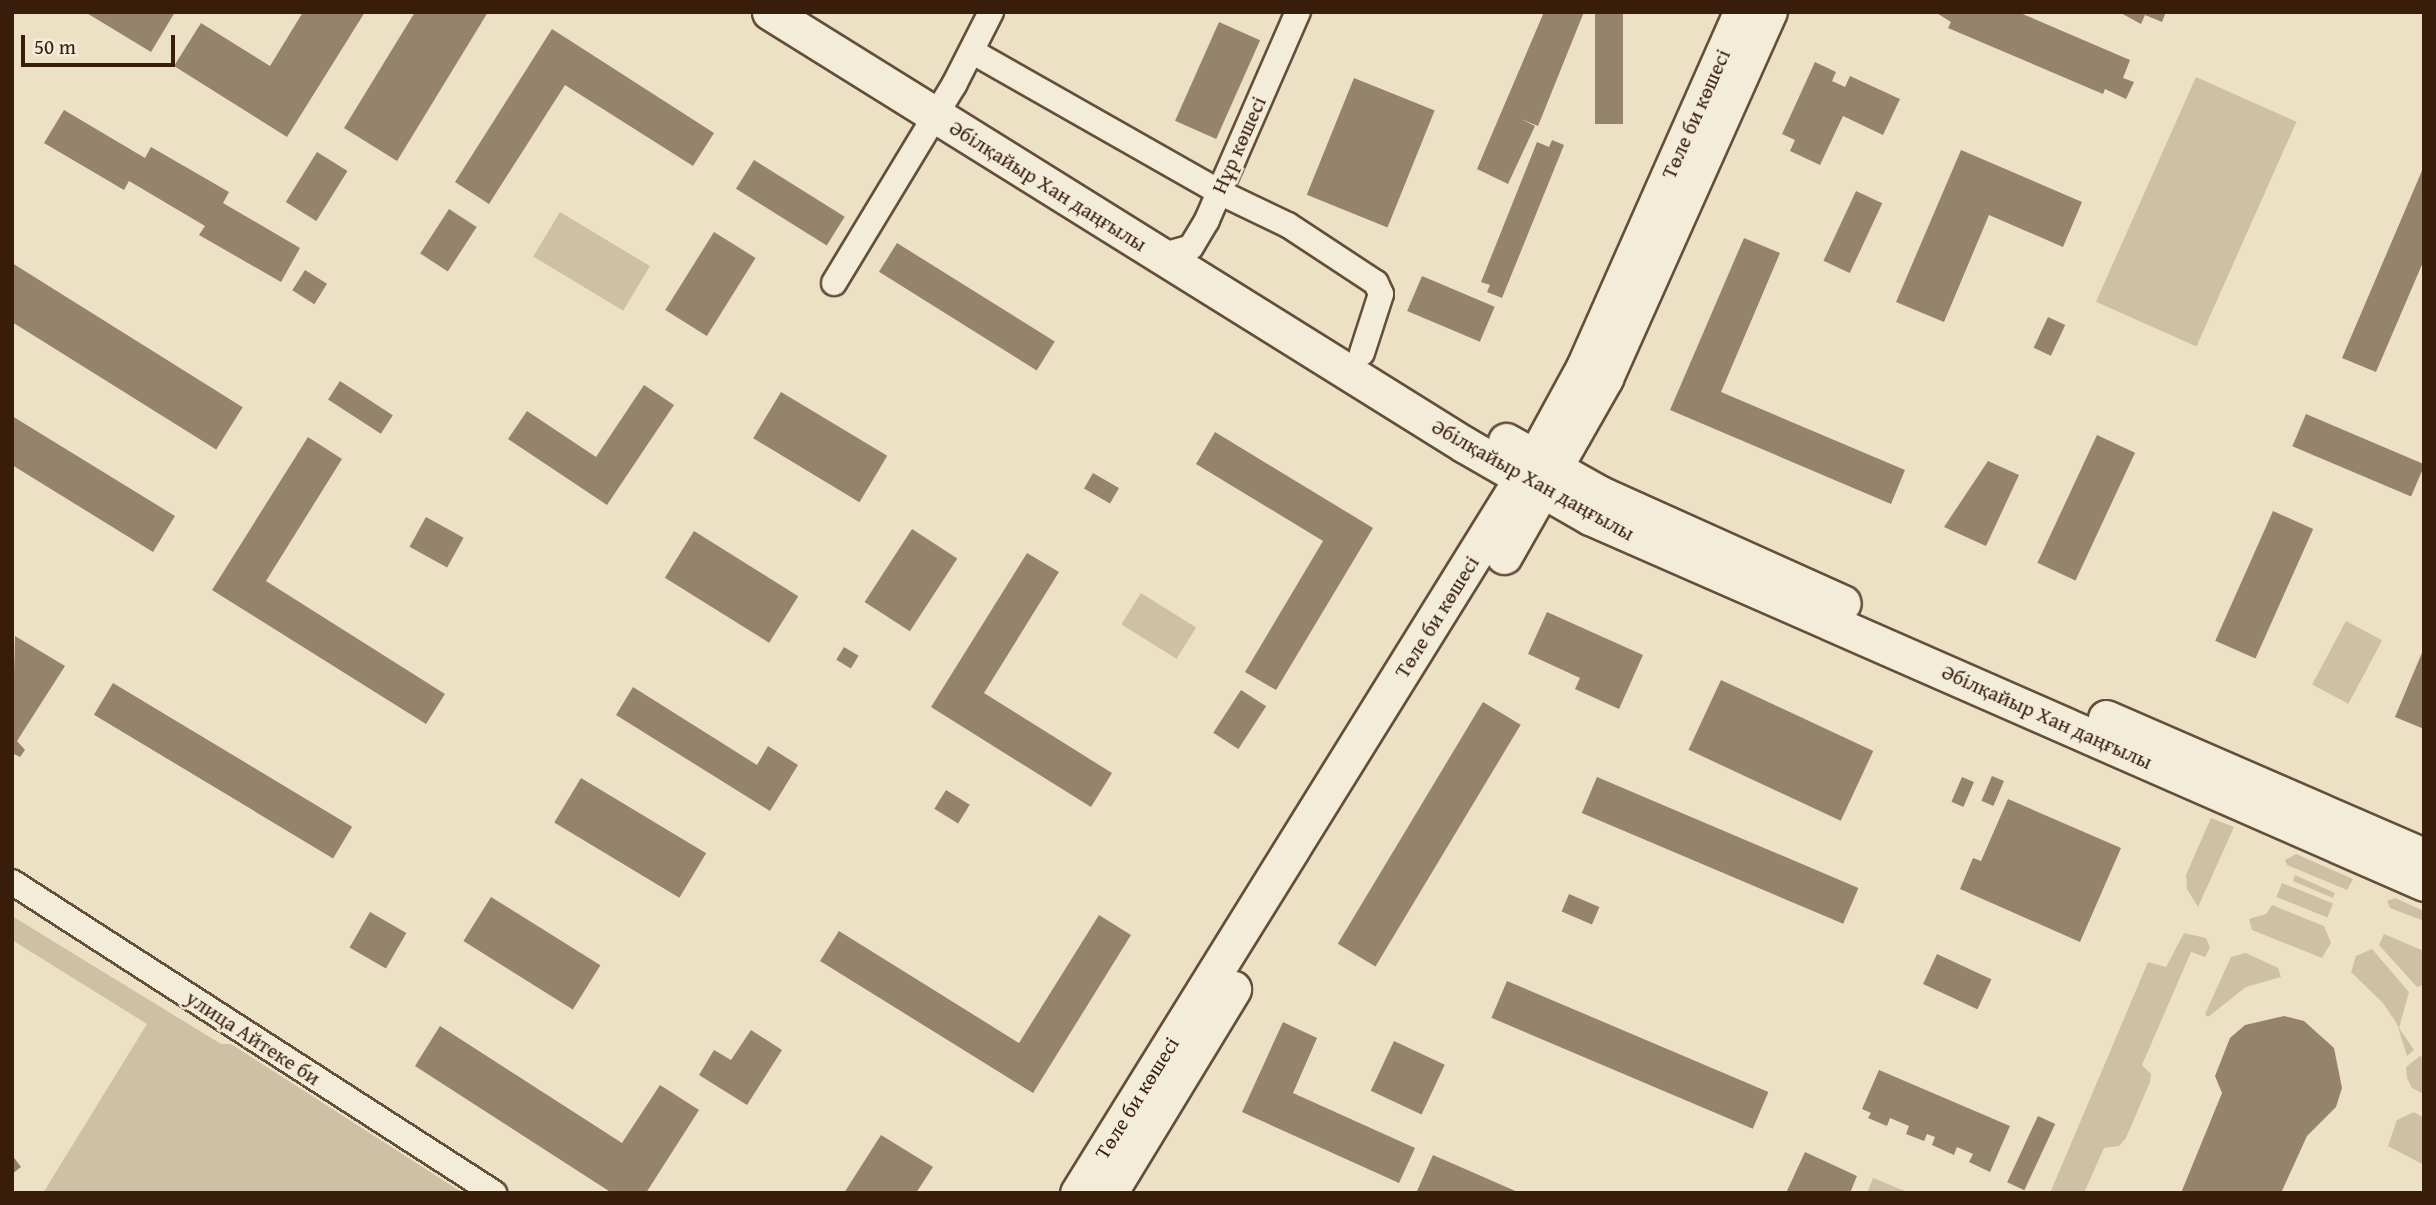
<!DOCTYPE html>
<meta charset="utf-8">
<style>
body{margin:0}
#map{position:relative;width:2436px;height:1205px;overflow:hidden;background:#ede1c5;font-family:"Gentium Book Plus",serif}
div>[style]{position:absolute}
.green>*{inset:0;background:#cec0a5;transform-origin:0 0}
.building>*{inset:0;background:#96836c;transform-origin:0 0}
.roads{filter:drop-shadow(2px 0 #654e3a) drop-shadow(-2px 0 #654e3a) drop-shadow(0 2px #654e3a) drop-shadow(0 -2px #654e3a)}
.street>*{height:24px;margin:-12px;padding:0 12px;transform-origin:12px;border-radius:12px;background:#f3ecd9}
.secondary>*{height:35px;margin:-17.5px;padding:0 17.5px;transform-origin:17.5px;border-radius:17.5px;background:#f3ecd9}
span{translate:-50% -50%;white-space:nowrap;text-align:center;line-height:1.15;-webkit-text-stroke:5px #f3ecd9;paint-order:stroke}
.street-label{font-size:21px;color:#381d0b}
.frame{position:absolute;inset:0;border:14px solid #381d0b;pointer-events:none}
.scale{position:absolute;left:21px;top:35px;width:154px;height:32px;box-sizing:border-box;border:4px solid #381d0b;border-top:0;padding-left:9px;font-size:21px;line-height:24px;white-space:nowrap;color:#381d0b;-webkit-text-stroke:5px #f3ecd9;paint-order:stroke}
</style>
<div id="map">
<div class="green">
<i style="left:2196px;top:77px;width:110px;height:246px;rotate:24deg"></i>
<i style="left:560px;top:212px;width:105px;height:52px;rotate:31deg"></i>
<i style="left:1141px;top:593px;width:65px;height:37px;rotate:32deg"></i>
<i style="left:2346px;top:621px;width:41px;height:72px;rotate:28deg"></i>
<i style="clip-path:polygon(2211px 818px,2234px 827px,2198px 907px,2187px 889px,2186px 875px)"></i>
<i style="clip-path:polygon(2296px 854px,2353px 879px,2347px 890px,2287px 865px,2285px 860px)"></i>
<i style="clip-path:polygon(2295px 875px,2335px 893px,2333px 898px,2293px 881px)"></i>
<i style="left:2282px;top:883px;width:55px;height:15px;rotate:22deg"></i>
<i style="clip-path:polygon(2395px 898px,2424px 911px,2424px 921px,2390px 908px,2387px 901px)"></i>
<i style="clip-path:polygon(2272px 905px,2324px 926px,2331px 943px,2322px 958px,2252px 930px,2249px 919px,2266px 914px)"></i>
<i style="clip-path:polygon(12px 916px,221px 1044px,231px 1044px,463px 1193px,43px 1193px,147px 1024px,12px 940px)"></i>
<i style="clip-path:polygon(2184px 933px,2206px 938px,2210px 948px,2205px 957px,2191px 952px,2142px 1065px,2151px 1074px,2150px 1082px,2126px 1138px,2119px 1146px,2104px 1148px,2084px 1193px,2050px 1193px,2148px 962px,2166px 967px)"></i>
<i style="clip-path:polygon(2384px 934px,2424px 951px,2424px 985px,2417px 987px,2379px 945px)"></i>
<i style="clip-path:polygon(2372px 949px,2409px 992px,2399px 1028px,2414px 1050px,2407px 1056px,2397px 1024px,2383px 1003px,2351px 972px,2356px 956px)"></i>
<i style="clip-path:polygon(2246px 953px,2278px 968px,2281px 977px,2246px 987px,2208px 1017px,2205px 1014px,2231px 957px)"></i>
<i style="clip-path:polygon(2420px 1056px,2424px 1058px,2424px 1094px,2412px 1088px,2407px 1078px,2406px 1067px)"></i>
<i style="clip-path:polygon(2414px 1112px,2424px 1118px,2424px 1165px,2388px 1146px,2397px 1120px)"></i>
<i style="clip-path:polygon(1873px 1178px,1910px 1193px,1867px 1193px)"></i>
</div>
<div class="building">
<i style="clip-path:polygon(85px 12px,175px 12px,151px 52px)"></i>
<i style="clip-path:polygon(303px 12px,365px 12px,287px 137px,174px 66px,201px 23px,270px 66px)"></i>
<i style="clip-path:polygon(415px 12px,488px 12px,397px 161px,344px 128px)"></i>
<i style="clip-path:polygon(1544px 12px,1584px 12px,1538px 126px,1521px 119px,1535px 126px,1508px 184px,1477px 169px)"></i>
<i style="left:1595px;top:12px;width:28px;height:112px"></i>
<i style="clip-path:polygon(1935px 12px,2018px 12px,2130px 60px,2123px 78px,2134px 82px,2126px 99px,2105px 89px,2103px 94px,1948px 28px,1951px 22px)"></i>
<i style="clip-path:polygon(2119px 12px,2166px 12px,2162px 22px,2145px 15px,2141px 24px)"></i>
<i style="left:1219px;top:22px;width:45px;height:108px;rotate:24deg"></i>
<i style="clip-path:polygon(552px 29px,714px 133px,693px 166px,565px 85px,489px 204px,455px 182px)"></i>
<i style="clip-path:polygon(1815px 62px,1836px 72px,1832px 81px,1845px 87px,1850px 76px,1900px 99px,1883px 135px,1843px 116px,1820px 165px,1790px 151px,1795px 140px,1782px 134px)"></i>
<i style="left:1354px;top:78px;width:87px;height:126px;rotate:22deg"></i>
<i style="clip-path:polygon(64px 110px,145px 158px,151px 147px,229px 192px,223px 203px,300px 248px,281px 282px,199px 235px,205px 226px,129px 181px,124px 190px,44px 143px)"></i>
<i style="clip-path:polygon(1552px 140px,1564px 145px,1502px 298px,1487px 292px,1490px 285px,1481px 282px,1537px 142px,1549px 147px)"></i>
<i style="clip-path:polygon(1961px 150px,2082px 202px,2063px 247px,1989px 215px,1944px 322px,1896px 302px)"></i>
<i style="left:317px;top:152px;width:36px;height:59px;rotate:32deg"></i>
<i style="left:754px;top:160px;width:107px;height:34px;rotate:32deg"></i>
<i style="clip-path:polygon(2424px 166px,2424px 260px,2376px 372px,2342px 358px)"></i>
<i style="left:1856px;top:191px;width:29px;height:77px;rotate:25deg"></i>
<i style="left:449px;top:209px;width:33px;height:53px;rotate:33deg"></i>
<i style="left:714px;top:232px;width:49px;height:92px;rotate:32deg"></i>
<i style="clip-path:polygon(1744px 238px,1780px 253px,1721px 392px,1905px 470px,1891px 504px,1670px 410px)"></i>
<i style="left:897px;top:243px;width:186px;height:34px;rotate:32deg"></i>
<i style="left:12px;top:263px;width:272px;height:50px;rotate:32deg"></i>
<i style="left:305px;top:270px;width:26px;height:24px;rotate:32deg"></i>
<i style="left:1422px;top:276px;width:79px;height:38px;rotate:23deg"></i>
<i style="left:2048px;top:317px;width:19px;height:34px;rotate:25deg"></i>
<i style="left:340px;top:381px;width:63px;height:22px;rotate:33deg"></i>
<i style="clip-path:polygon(644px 385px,674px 405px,607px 505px,508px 439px,527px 411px,596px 457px)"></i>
<i style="left:781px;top:392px;width:124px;height:54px;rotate:31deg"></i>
<i style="left:2306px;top:414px;width:129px;height:35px;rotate:23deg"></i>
<i style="clip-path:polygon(12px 416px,175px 516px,153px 552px,12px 465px)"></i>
<i style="clip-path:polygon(1215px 432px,1373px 528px,1276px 690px,1245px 672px,1323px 541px,1196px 464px)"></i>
<i style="left:2097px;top:435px;width:42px;height:141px;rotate:25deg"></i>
<i style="clip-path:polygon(308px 437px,342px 459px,266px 581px,445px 694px,426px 724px,212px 590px)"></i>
<i style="clip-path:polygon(1988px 461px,2019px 475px,1986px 546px,1944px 527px)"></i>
<i style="left:1093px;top:473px;width:30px;height:18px;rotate:30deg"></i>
<i style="left:2273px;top:511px;width:44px;height:142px;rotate:24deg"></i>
<i style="left:426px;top:517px;width:43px;height:34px;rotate:29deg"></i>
<i style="left:912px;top:529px;width:54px;height:87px;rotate:33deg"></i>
<i style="left:694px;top:531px;width:123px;height:55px;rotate:32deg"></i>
<i style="clip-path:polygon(1027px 553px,1059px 572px,984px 693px,1112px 773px,1091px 807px,931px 707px)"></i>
<i style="clip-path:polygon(1547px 612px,1643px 655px,1619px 709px,1575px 689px,1580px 678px,1528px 654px)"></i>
<i style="clip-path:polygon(15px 636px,65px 666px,17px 741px,25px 750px,20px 757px,12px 753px)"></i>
<i style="left:844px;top:647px;width:17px;height:15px;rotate:31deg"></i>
<i style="clip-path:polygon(2424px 648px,2424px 729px,2395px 717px)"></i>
<i style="left:1721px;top:680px;width:168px;height:77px;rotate:25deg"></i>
<i style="left:113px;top:683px;width:279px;height:37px;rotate:31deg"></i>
<i style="clip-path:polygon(633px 687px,757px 765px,768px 746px,798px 765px,770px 811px,616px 715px)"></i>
<i style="left:1241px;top:690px;width:30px;height:51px;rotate:33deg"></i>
<i style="left:1483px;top:702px;width:44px;height:282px;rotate:31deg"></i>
<i style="left:1992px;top:776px;width:13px;height:27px;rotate:23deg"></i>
<i style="left:1597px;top:777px;width:284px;height:39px;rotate:23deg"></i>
<i style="left:1962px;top:777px;width:13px;height:27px;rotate:23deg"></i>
<i style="left:581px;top:778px;width:146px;height:52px;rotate:31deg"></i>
<i style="left:946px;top:790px;width:28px;height:22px;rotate:32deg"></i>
<i style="clip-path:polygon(2008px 799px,2121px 848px,2080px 942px,1960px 889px,1973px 858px,1981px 861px)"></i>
<i style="left:1569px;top:894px;width:33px;height:19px;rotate:23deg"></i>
<i style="left:491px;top:897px;width:129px;height:52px;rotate:32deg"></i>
<i style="left:370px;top:912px;width:42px;height:41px;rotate:30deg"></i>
<i style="clip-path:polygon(1099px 915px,1131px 935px,1033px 1093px,820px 961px,839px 931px,1019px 1043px)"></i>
<i style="left:1937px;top:954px;width:60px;height:33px;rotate:25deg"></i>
<i style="left:1507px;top:981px;width:284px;height:40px;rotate:23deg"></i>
<i style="clip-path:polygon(2284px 1016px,2304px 1021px,2334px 1048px,2342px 1088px,2336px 1107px,2307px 1136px,2281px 1193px,2181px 1193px,2222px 1093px,2215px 1076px,2230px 1038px,2245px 1025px)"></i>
<i style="clip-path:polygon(1283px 1022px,1317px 1038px,1293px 1093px,1415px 1148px,1399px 1183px,1242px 1112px)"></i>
<i style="clip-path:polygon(440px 1026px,622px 1143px,660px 1085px,699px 1110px,646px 1193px,612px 1193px,415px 1066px)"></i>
<i style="clip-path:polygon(751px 1030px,782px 1050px,747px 1105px,699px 1075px,714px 1050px,731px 1060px)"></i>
<i style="left:1394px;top:1041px;width:56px;height:55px;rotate:25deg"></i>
<i style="clip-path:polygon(1879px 1070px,2010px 1126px,1990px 1172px,1969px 1162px,1973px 1154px,1957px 1147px,1954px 1155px,1932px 1145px,1935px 1137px,1927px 1134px,1924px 1141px,1906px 1134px,1909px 1126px,1890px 1118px,1887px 1126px,1868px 1118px,1871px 1113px,1862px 1109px)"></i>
<i style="left:2038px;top:1116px;width:19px;height:73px;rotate:25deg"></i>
<i style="clip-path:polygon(881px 1135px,933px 1167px,916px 1193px,844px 1193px)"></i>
<i style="clip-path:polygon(1805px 1152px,1857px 1176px,1850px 1193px,1786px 1193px)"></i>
<i style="clip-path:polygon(12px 1155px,21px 1167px,12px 1174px)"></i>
<i style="clip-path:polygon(1433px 1155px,1520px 1193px,1417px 1191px)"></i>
</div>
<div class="roads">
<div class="street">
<i style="left:973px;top:52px;width:283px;rotate:29.6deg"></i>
<i style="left:1219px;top:192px;width:76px;rotate:25.6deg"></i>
<i style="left:1288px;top:225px;width:105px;rotate:33.4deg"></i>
<i style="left:1376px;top:283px;width:12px;rotate:66deg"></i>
<i style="left:1381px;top:294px;width:62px;rotate:107.9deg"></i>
<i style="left:1160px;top:256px;width:32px;rotate:-16deg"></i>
<i style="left:1191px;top:247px;width:31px;rotate:-59deg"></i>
<i style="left:1207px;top:220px;width:227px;rotate:-66.4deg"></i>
<i style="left:834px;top:283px;width:232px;rotate:-58.8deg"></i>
<i style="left:954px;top:85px;width:82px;rotate:-63.1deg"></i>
<i style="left:12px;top:882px;width:574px;rotate:32.83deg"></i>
</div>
<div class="secondary">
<i style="left:770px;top:12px;width:819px;rotate:31.92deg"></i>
<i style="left:1465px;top:445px;width:144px;rotate:29.9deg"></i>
<i style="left:1590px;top:517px;width:911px;rotate:23.69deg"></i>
<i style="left:1506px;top:441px;width:108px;rotate:29.4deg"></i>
<i style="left:1600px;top:494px;width:266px;rotate:24.2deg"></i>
<i style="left:1504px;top:556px;width:205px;rotate:-60.4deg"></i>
<i style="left:1605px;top:378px;width:401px;rotate:-65.9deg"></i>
<i style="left:2106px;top:718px;width:347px;rotate:23.5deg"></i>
<i style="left:1078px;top:1193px;width:866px;rotate:-58.16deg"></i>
<i style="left:1535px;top:457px;width:102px;rotate:-61.4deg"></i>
<i style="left:1584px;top:367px;width:388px;rotate:-66.1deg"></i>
<i style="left:1109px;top:1193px;width:239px;rotate:-58.7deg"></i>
</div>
</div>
<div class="street-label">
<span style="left:1696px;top:114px;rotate:-66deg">Төле би көшесі</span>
<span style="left:1239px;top:145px;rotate:-66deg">Нұр көшесі</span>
<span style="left:1048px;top:186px;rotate:32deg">Әбілқайыр Хан даңғылы</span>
<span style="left:1533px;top:480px;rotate:29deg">Әбілқайыр Хан даңғылы</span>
<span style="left:1437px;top:617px;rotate:-58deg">Төле би көшесі</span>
<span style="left:2047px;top:717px;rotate:24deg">Әбілқайыр Хан даңғылы</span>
<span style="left:253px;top:1038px;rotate:33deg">улица Айтеке би</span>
<span style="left:1137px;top:1098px;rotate:-58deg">Төле би көшесі</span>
</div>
<div class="frame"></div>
<div class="scale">50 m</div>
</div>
